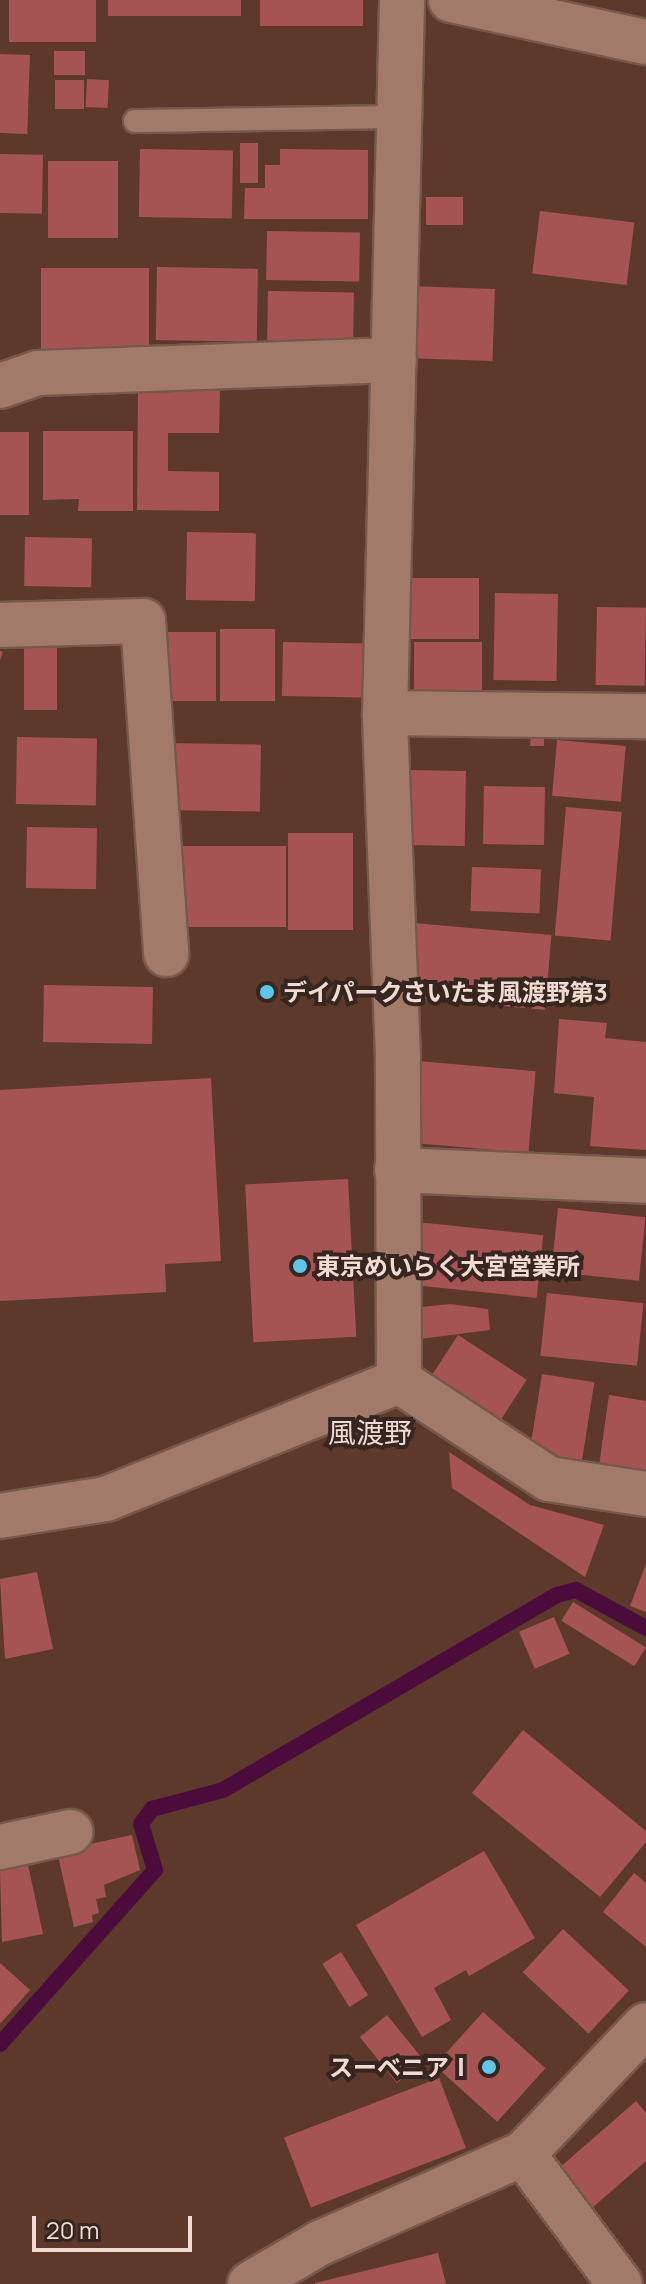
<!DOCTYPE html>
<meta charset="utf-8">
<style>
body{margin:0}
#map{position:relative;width:646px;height:2284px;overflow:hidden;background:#5d392c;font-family:Manrope,"Noto Sans JP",sans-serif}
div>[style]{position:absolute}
.stream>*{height:16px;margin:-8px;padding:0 8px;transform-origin:8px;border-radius:8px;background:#4c0c3b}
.building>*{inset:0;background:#a65453;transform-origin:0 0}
.roads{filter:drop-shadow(2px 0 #76584c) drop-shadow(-2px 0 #76584c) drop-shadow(0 2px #76584c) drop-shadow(0 -2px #76584c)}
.service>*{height:22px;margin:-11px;padding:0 11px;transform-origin:11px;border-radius:11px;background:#a27a6a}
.minor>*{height:44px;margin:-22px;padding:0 22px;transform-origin:22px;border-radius:22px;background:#a27a6a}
.dots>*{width:22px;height:22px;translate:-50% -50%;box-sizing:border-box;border:4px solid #36261f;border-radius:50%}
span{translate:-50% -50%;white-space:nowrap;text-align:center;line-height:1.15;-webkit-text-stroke:8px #36261f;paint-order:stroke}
.poi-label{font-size:24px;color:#f1dad2;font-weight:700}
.left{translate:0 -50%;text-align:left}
.right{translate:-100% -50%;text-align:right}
.quarter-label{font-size:28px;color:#f1dad2}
.scale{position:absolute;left:32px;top:2216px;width:160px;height:36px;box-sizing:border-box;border:4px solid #f1dad2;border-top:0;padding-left:10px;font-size:24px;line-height:28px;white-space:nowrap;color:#f1dad2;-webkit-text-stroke:6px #36261f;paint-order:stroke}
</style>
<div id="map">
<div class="stream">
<i style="left:0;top:2044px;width:233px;rotate:-48.3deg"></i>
<i style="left:155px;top:1870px;width:48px;rotate:-106.9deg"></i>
<i style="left:141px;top:1824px;width:19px;rotate:-54deg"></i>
<i style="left:152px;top:1809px;width:73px;rotate:-15deg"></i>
<i style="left:223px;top:1790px;width:387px;rotate:-30.3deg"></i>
<i style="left:557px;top:1595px;width:20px;rotate:-15deg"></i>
<i style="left:576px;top:1590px;width:80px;rotate:28.5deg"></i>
</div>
<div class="building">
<i style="left:9px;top:0;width:87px;height:42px"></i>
<i style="left:108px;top:0;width:133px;height:16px"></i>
<i style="left:260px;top:0;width:103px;height:26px"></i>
<i style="left:54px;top:51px;width:31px;height:24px"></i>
<i style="left:0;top:54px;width:30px;height:79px;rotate:2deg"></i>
<i style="left:87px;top:79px;width:22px;height:28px;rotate:3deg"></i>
<i style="left:55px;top:80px;width:29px;height:29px"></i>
<i style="left:240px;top:143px;width:18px;height:40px"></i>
<i style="left:140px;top:149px;width:93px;height:68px;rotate:1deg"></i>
<i style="clip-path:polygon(280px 149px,368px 150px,368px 219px,244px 219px,245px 188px,265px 188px,265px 165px,280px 165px)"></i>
<i style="left:0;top:154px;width:43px;height:59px;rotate:1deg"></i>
<i style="left:48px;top:161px;width:70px;height:77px"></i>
<i style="left:426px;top:197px;width:37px;height:28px"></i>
<i style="left:540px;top:211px;width:95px;height:63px;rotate:7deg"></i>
<i style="left:267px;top:231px;width:93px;height:49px;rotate:1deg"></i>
<i style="left:157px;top:267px;width:101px;height:73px;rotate:1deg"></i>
<i style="left:41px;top:268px;width:108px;height:82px"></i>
<i style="left:408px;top:286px;width:87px;height:72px;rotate:2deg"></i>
<i style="left:268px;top:291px;width:86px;height:49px;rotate:1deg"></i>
<i style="clip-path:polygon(138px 389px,220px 390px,219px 433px,168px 433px,168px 471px,219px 472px,219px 511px,137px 510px)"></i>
<i style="clip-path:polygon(43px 431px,133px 431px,133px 511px,78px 511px,79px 499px,43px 500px)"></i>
<i style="left:0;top:432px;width:29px;height:83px"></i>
<i style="left:187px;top:532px;width:69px;height:68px;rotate:1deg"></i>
<i style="left:25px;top:537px;width:67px;height:49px;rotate:1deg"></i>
<i style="left:479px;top:578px;width:61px;height:74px;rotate:90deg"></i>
<i style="left:495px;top:593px;width:63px;height:87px;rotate:1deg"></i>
<i style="left:597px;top:607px;width:49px;height:78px;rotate:1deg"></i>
<i style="left:220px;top:629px;width:55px;height:72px"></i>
<i style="left:154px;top:632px;width:62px;height:69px"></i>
<i style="left:24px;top:641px;width:33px;height:69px"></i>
<i style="left:283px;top:642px;width:81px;height:54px;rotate:1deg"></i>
<i style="left:414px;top:642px;width:68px;height:49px"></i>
<i style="left:0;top:651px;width:3px;height:55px;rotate:18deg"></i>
<i style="clip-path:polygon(531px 733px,544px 734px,544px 746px,530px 746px)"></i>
<i style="left:17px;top:737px;width:80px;height:67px;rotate:1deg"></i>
<i style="left:557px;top:740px;width:69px;height:56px;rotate:5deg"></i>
<i style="left:166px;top:743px;width:95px;height:67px;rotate:1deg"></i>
<i style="left:407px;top:770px;width:59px;height:75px;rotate:1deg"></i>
<i style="left:484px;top:786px;width:61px;height:58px;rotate:1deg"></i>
<i style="left:566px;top:807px;width:56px;height:129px;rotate:5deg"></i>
<i style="left:27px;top:827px;width:70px;height:61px;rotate:1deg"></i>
<i style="left:288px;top:833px;width:65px;height:97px"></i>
<i style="left:171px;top:846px;width:115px;height:81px"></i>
<i style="left:472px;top:867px;width:69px;height:44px;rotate:2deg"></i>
<i style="left:414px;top:923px;width:138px;height:75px;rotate:5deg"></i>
<i style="left:44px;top:985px;width:109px;height:57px;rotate:1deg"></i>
<i style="clip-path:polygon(559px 1019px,607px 1023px,605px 1038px,646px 1042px,646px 1150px,590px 1146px,594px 1097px,554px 1093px)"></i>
<i style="left:418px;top:1061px;width:118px;height:82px;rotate:5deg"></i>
<i style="clip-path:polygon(211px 1078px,221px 1261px,165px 1264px,166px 1292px,0 1301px,0 1090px)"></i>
<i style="left:348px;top:1179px;width:158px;height:103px;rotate:87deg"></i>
<i style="left:558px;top:1208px;width:88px;height:64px;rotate:6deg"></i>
<i style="left:417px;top:1222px;width:127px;height:63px;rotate:6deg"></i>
<i style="left:547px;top:1293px;width:97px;height:63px;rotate:6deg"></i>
<i style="clip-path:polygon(450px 1304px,488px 1309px,490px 1330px,404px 1341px,403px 1309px)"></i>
<i style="left:458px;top:1335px;width:82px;height:59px;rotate:33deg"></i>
<i style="left:542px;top:1374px;width:53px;height:80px;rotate:9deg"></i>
<i style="clip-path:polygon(609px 1395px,646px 1401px,646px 1480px,598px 1473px)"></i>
<i style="clip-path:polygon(449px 1452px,530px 1505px,604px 1525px,585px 1577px,452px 1488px)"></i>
<i style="clip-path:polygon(646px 1564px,646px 1612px,630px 1606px)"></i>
<i style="clip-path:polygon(37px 1572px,53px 1649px,5px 1659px,0 1579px)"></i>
<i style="left:573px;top:1602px;width:86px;height:22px;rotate:32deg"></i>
<i style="left:554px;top:1617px;width:40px;height:38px;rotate:67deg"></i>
<i style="clip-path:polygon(523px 1730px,646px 1831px,646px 1842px,600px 1897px,472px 1793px)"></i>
<i style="clip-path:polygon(132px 1835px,140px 1870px,104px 1885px,106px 1897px,96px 1899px,99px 1913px,92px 1915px,93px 1922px,74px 1927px,57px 1851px)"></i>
<i style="clip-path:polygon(484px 1851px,535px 1938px,469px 1976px,466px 1970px,434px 1988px,451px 2020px,422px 2037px,356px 1925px)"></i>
<i style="clip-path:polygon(28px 1865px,43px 1934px,2px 1942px,0 1871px)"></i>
<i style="clip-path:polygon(634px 1873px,646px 1883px,646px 1947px,603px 1912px)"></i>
<i style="left:563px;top:1929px;width:90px;height:59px;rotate:43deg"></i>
<i style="left:341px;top:1952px;width:51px;height:22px;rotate:58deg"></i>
<i style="clip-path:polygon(0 1963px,30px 1990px,0 2024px)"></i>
<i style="left:483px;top:2012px;width:84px;height:72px;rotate:42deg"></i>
<i style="left:387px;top:2015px;width:59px;height:35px;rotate:51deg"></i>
<i style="left:439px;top:2078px;width:75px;height:166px;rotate:69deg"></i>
<i style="clip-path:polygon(636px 2101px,646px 2113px,646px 2161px,592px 2208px,558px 2169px)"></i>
<i style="clip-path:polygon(438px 2253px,446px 2284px,315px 2284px,315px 2283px)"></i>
</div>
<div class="roads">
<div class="service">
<i style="left:135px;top:121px;width:264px;rotate:-0.9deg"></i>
</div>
<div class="minor">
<i style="left:451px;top:0;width:199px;rotate:12.2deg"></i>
<i style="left:0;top:386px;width:40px;rotate:-18.9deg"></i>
<i style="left:38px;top:373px;width:356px;rotate:-2.1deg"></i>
<i style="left:0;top:625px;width:143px;rotate:-1.6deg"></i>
<i style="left:143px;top:621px;width:334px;rotate:86deg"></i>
<i style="left:385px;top:713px;width:261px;rotate:0.7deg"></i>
<i style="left:397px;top:1170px;width:249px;rotate:2.5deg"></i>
<i style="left:399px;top:1381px;width:324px;rotate:-90.2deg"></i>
<i style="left:398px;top:1057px;width:344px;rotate:-92.2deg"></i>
<i style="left:385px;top:713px;width:713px;rotate:-88.63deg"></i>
<i style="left:399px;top:1381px;width:179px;rotate:33.2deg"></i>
<i style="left:549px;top:1479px;width:98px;rotate:8.8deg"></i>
<i style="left:0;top:1516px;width:107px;rotate:-9.1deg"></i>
<i style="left:106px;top:1499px;width:316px;rotate:-21.9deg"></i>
<i style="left:0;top:1847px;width:72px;rotate:-12.1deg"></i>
<i style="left:523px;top:2154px;width:162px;rotate:53.3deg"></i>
<i style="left:250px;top:2284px;width:81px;rotate:-30.4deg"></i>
<i style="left:320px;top:2243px;width:222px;rotate:-23.7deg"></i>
<i style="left:523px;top:2154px;width:178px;rotate:-46.4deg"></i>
</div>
</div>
<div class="dots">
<i style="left:267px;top:992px;background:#5dc7e8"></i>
<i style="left:300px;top:1266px;background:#5dc7e8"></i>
<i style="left:489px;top:2067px;background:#5dc7e8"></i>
</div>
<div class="poi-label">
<span class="left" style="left:283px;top:992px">デイパークさいたま風渡野第3</span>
<span class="left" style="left:316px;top:1266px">東京めいらく大宮営業所</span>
<span class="right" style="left:473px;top:2067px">スーベニアⅠ</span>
</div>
<div class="quarter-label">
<span style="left:370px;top:1432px">風渡野</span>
</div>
<div class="scale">20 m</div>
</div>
